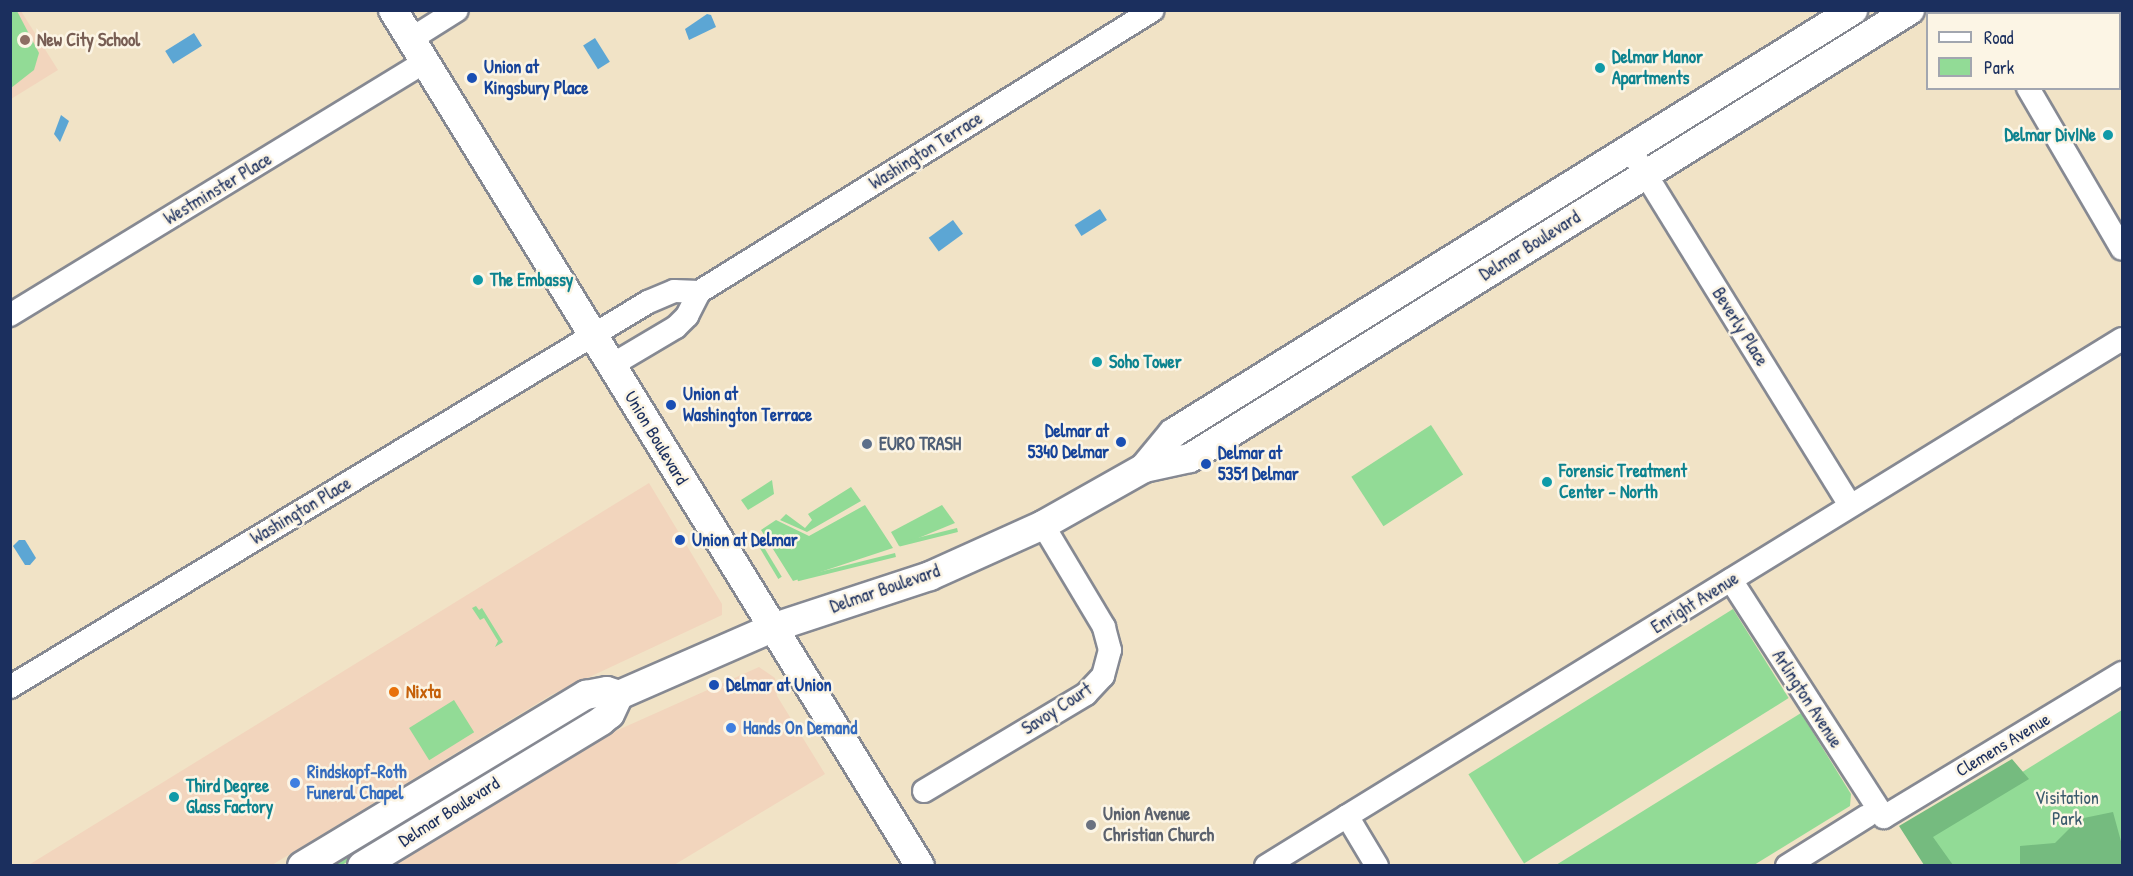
<!DOCTYPE html>
<style>
body{margin:0}
#map{position:relative;width:2133px;height:876px;overflow:hidden;background:#f1e3c6;font-family:"Patrick Hand",sans-serif}
div>[style]{position:absolute}
.built>*{inset:0;background:#f2d5bd}
.green>*{inset:0;background:#92db96;transform-origin:0 0}
.forest>*{inset:0;background:#75bb7f}
.water>*{inset:0;background:#5ca6d4;transform-origin:0 0}
.roads{filter:drop-shadow(2px 0 #868992) drop-shadow(-2px 0 #868992) drop-shadow(0 2px #868992) drop-shadow(0 -2px #868992)}
.minor>*{height:22px;margin:-11px;padding:0 11px;transform-origin:11px;border-radius:11px;background:#fff}
.major>*{height:28px;margin:-14px;padding:0 14px;transform-origin:14px;border-radius:14px;background:#fff}
.dots>*{width:16px;height:16px;translate:-50% -50%;box-sizing:border-box;border:3px solid #fcf5e5;border-radius:50%}
span{translate:-50% -50%;white-space:nowrap;text-align:center;line-height:1.15;-webkit-text-stroke:5px #fcf5e5;paint-order:stroke}
.education-label{font-size:18px;color:#785e54;font-weight:700}
.left{translate:0 -50%;text-align:left}
.culture-label{font-size:18px;color:#0d838f;font-weight:700}
.right{translate:-100% -50%;text-align:right}
.transit-label{font-size:18px;color:#164399;font-weight:700}
.street-label{font-size:18px;color:#1b2f5e}
.service-label{font-size:18px;color:#4e5e75;font-weight:700}
.food-label{font-size:18px;color:#c56008;font-weight:700}
.shop-label{font-size:18px;color:#366cbe;font-weight:700}
.park-label{font-size:18px;color:#395a6c}
.worship-label{font-size:18px;color:#5b616d;font-weight:700}
.frame{position:absolute;inset:0;border:12px solid #1b2f5e;pointer-events:none}
.legend{position:absolute;left:1926px;top:12px;width:195px;height:78px;box-sizing:border-box;background:#fcf5e5;border:2px solid #a2a6af;margin:0;padding:8px 10px;list-style:none;font-size:18px;color:#1b2f5e}
.legend li{display:flex;align-items:center;gap:12px;height:30px}
.legend b{width:30px;border:2px solid #a2a6af}
</style>
<div id="map">
<div class="built">
<i style="clip-path:polygon(11px 11px,21px 11px,58px 70px,11px 99px)"></i>
<i style="clip-path:polygon(649px 483px,722px 604px,722px 615px,551px 695px,272px 865px,27px 866px)"></i>
<i style="clip-path:polygon(759px 667px,775px 678px,777px 696px,825px 774px,674px 865px,390px 866px,609px 734px)"></i>
</div>
<div class="green">
<i style="clip-path:polygon(11px 10px,17px 11px,39px 53px,34px 70px,11px 88px)"></i>
<i style="left:1431px;top:425px;width:59px;height:95px;rotate:57deg"></i>
<i style="clip-path:polygon(772px 480px,774px 494px,748px 510px,741px 500px)"></i>
<i style="clip-path:polygon(851px 487px,861px 501px,807px 532px,780px 520px,786px 514px,805px 528px,812px 520px,808px 514px)"></i>
<i style="clip-path:polygon(865px 505px,893px 548px,793px 581px,761px 530px,776px 520px,809px 536px)"></i>
<i style="clip-path:polygon(942px 505px,955px 523px,899px 546px,891px 532px)"></i>
<i style="left:957px;top:528px;width:4px;height:60px;rotate:76deg"></i>
<i style="left:756px;top:534px;width:50px;height:4px;rotate:59deg"></i>
<i style="left:895px;top:553px;width:4px;height:101px;rotate:76deg"></i>
<i style="clip-path:polygon(476px 606px,479px 610px,482px 608px,503px 642px,495px 647px,498px 641px,484px 618px,480px 620px,472px 608px)"></i>
<i style="left:1733px;top:609px;width:105px;height:312px;rotate:58deg"></i>
<i style="left:454px;top:700px;width:38px;height:53px;rotate:58deg"></i>
<i style="clip-path:polygon(2122px 710px,2122px 865px,1937px 865px,1918px 837px)"></i>
<i style="clip-path:polygon(1801px 713px,1851px 794px,1850px 806px,1754px 865px,1556px 865px)"></i>
<i style="left:495px;top:761px;width:9px;height:79px;rotate:58deg"></i>
<i style="clip-path:polygon(381px 830px,386px 839px,342px 865px,324px 866px)"></i>
</div>
<div class="forest">
<i style="clip-path:polygon(2012px 759px,2029px 779px,1933px 837px,1953px 865px,1924px 865px,1899px 826px)"></i>
<i style="clip-path:polygon(2113px 812px,2122px 845px,2122px 865px,2020px 865px,2020px 846px,2055px 843px,2079px 819px)"></i>
</div>
<div class="water">
<i style="clip-path:polygon(707px 14px,711px 15px,716px 27px,689px 40px,685px 29px)"></i>
<i style="left:194px;top:33px;width:15px;height:34px;rotate:58deg"></i>
<i style="left:595px;top:38px;width:28px;height:14px;rotate:58deg"></i>
<i style="clip-path:polygon(61px 115px,69px 121px,60px 142px,54px 134px)"></i>
<i style="left:1100px;top:209px;width:13px;height:30px;rotate:58deg"></i>
<i style="left:953px;top:220px;width:17px;height:30px;rotate:54deg"></i>
<i style="clip-path:polygon(19px 540px,25px 540px,36px 558px,30px 565px,25px 565px,13px 546px)"></i>
</div>
<div class="roads">
<div class="minor">
<i style="left:1981px;top:10px;width:4px;rotate:63deg"></i>
<i style="left:411px;top:39px;width:54px;rotate:-32.2deg"></i>
<i style="left:2028px;top:88px;width:186px;rotate:59.7deg"></i>
<i style="left:1630px;top:149px;width:417px;rotate:58.3deg"></i>
<i style="left:699px;top:292px;width:534px;rotate:-31.85deg"></i>
<i style="left:10px;top:315px;width:486px;rotate:-31.4deg"></i>
<i style="left:612px;top:365px;width:74px;rotate:-30.7deg"></i>
<i style="left:676px;top:327px;width:16px;rotate:-45deg"></i>
<i style="left:687px;top:316px;width:27px;rotate:-63deg"></i>
<i style="left:1731px;top:580px;width:282px;rotate:57.2deg"></i>
<i style="left:1884px;top:817px;width:278px;rotate:-31.2deg"></i>
<i style="left:10px;top:687px;width:745px;rotate:-31.11deg"></i>
<i style="left:648px;top:302px;width:28px;rotate:-23deg"></i>
<i style="left:674px;top:291px;width:25px;rotate:2deg"></i>
<i style="left:924px;top:791px;width:189px;rotate:-30.9deg"></i>
<i style="left:1086px;top:694px;width:25px;rotate:-47deg"></i>
<i style="left:1103px;top:676px;width:27px;rotate:-75deg"></i>
<i style="left:1110px;top:650px;width:24px;rotate:-105deg"></i>
<i style="left:1104px;top:627px;width:119px;rotate:-120.9deg"></i>
<i style="left:1347px;top:816px;width:58px;rotate:59deg"></i>
<i style="left:1266px;top:866px;width:1005px;rotate:-31.62deg"></i>
<i style="left:1787px;top:866px;width:94px;rotate:-32deg"></i>
</div>
<div class="major">
<i style="left:393px;top:10px;width:1005px;rotate:58.38deg"></i>
<i style="left:1144px;top:468px;width:45px;rotate:-50.4deg"></i>
<i style="left:1173px;top:433px;width:801px;rotate:-31.88deg"></i>
<i style="left:302px;top:866px;width:332px;rotate:-31.1deg"></i>
<i style="left:586px;top:695px;width:21px;rotate:-11deg"></i>
<i style="left:607px;top:691px;width:13px;rotate:18deg"></i>
<i style="left:619px;top:695px;width:167px;rotate:-23.6deg"></i>
<i style="left:772px;top:628px;width:166px;rotate:-18.2deg"></i>
<i style="left:930px;top:576px;width:124px;rotate:-24.3deg"></i>
<i style="left:1043px;top:525px;width:116px;rotate:-29.4deg"></i>
<i style="left:1144px;top:468px;width:47px;rotate:-12.3deg"></i>
<i style="left:1190px;top:458px;width:848px;rotate:-31.89deg"></i>
<i style="left:362px;top:866px;width:280px;rotate:-31.2deg"></i>
<i style="left:601px;top:721px;width:11px;rotate:-38deg"></i>
<i style="left:610px;top:714px;width:21px;rotate:-65deg"></i>
</div>
</div>
<div class="dots">
<i style="left:25px;top:40px;background:#8d6e63"></i>
<i style="left:1600px;top:68px;background:#0f9aa8"></i>
<i style="left:472px;top:78px;background:#1a4fb4"></i>
<i style="left:2108px;top:135px;background:#0f9aa8"></i>
<i style="left:478px;top:280px;background:#0f9aa8"></i>
<i style="left:1097px;top:362px;background:#0f9aa8"></i>
<i style="left:671px;top:405px;background:#1a4fb4"></i>
<i style="left:1121px;top:442px;background:#1a4fb4"></i>
<i style="left:867px;top:444px;background:#5c6f8a"></i>
<i style="left:1206px;top:464px;background:#1a4fb4"></i>
<i style="left:1547px;top:482px;background:#0f9aa8"></i>
<i style="left:680px;top:540px;background:#1a4fb4"></i>
<i style="left:714px;top:685px;background:#1a4fb4"></i>
<i style="left:394px;top:692px;background:#e8710a"></i>
<i style="left:731px;top:728px;background:#3f7fe0"></i>
<i style="left:295px;top:783px;background:#3f7fe0"></i>
<i style="left:174px;top:797px;background:#0f9aa8"></i>
<i style="left:1091px;top:825px;background:#6b7280"></i>
</div>
<div class="education-label">
<span class="left" style="left:37px;top:40px">New City School</span>
</div>
<div class="culture-label">
<span class="left" style="left:1612px;top:68px">Delmar Manor<br>Apartments</span>
<span class="right" style="left:2096px;top:135px">Delmar DivINe</span>
<span class="left" style="left:490px;top:280px">The Embassy</span>
<span class="left" style="left:1109px;top:362px">Soho Tower</span>
<span class="left" style="left:1559px;top:482px">Forensic Treatment<br>Center - North</span>
<span class="left" style="left:186px;top:797px">Third Degree<br>Glass Factory</span>
</div>
<div class="transit-label">
<span class="left" style="left:484px;top:78px">Union at<br>Kingsbury Place</span>
<span class="left" style="left:683px;top:405px">Union at<br>Washington Terrace</span>
<span class="right" style="left:1109px;top:442px">Delmar at<br>5340 Delmar</span>
<span class="left" style="left:1218px;top:464px">Delmar at<br>5351 Delmar</span>
<span class="left" style="left:692px;top:540px">Union at Delmar</span>
<span class="left" style="left:726px;top:685px">Delmar at Union</span>
</div>
<div class="street-label">
<span style="left:926px;top:151px;rotate:-32deg">Washington Terrace</span>
<span style="left:218px;top:189px;rotate:-31deg">Westminster Place</span>
<span style="left:1530px;top:246px;rotate:-32deg">Delmar Boulevard</span>
<span style="left:1740px;top:327px;rotate:58deg">Beverly Place</span>
<span style="left:656px;top:438px;rotate:59deg">Union Boulevard</span>
<span style="left:301px;top:511px;rotate:-31deg">Washington Place</span>
<span style="left:885px;top:589px;rotate:-19deg">Delmar Boulevard</span>
<span style="left:1695px;top:603px;rotate:-32deg">Enright Avenue</span>
<span style="left:1807px;top:699px;rotate:57deg">Arlington Avenue</span>
<span style="left:1057px;top:709px;rotate:-33deg">Savoy Court</span>
<span style="left:2003px;top:745px;rotate:-31deg">Clemens Avenue</span>
<span style="left:449px;top:812px;rotate:-32deg">Delmar Boulevard</span>
</div>
<div class="service-label">
<span class="left" style="left:879px;top:444px">EURO TRASH</span>
</div>
<div class="food-label">
<span class="left" style="left:406px;top:692px">Nixta</span>
</div>
<div class="shop-label">
<span class="left" style="left:743px;top:728px">Hands On Demand</span>
<span class="left" style="left:307px;top:783px">Rindskopf-Roth<br>Funeral Chapel</span>
</div>
<div class="park-label">
<span style="left:2067px;top:809px">Visitation<br>Park</span>
</div>
<div class="worship-label">
<span class="left" style="left:1103px;top:825px">Union Avenue<br>Christian Church</span>
</div>
<div class="frame"></div>
<ul class="legend">
<li><b style="height:8px;background:#fff"></b>Road</li>
<li><b style="height:16px;background:#92db96"></b>Park</li>
</ul>
</div>
